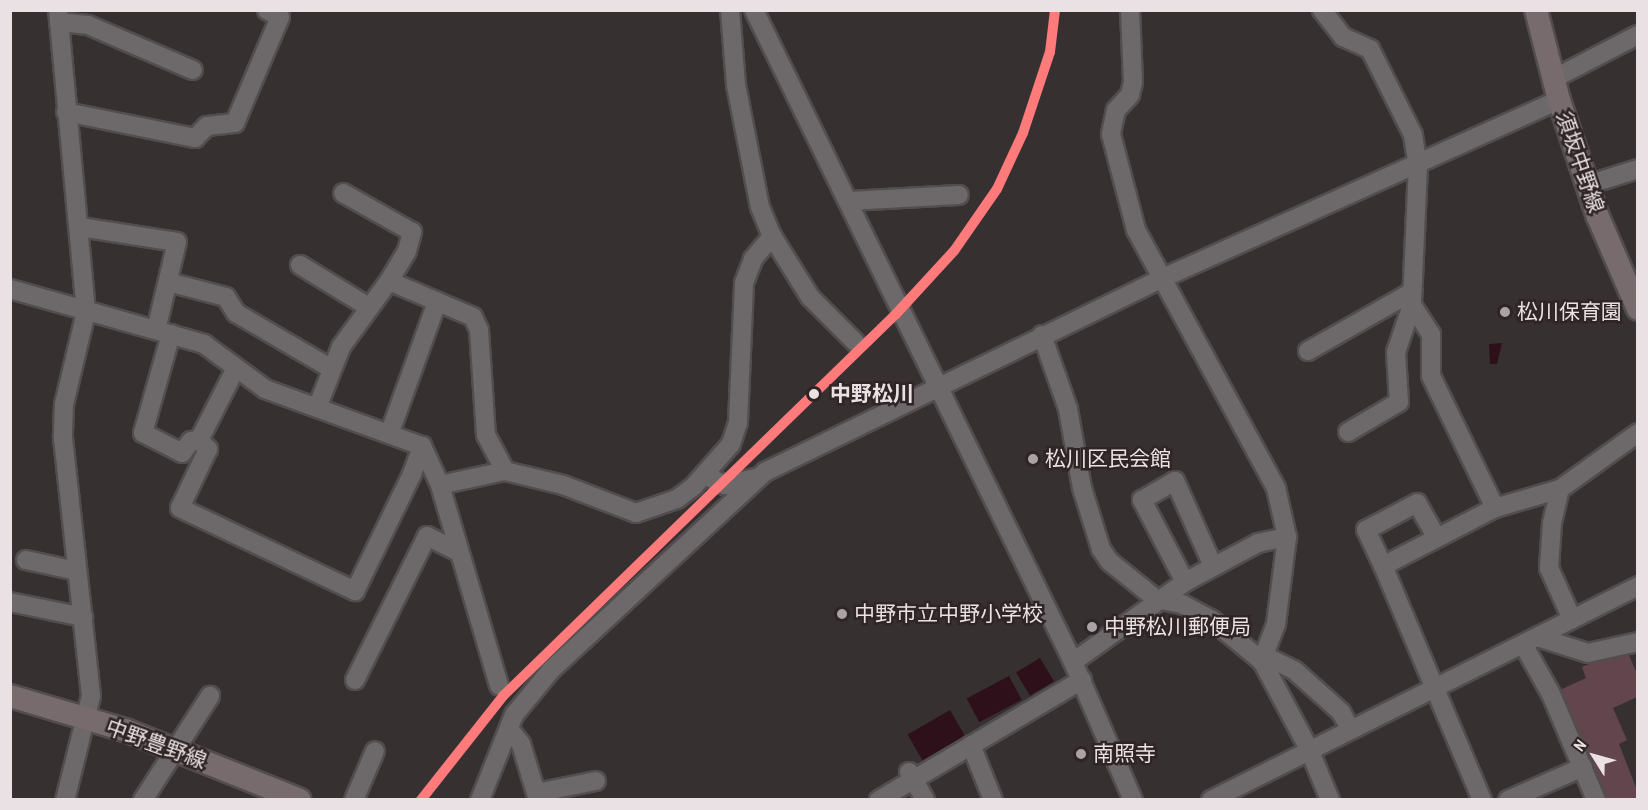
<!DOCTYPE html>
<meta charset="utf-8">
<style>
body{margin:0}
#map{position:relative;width:1648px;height:810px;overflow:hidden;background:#363031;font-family:"Archivo Narrow","Noto Sans JP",sans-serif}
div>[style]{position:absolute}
.green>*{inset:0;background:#62454d}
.water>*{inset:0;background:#2e101a;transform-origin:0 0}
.roads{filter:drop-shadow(2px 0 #524d4e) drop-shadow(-2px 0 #524d4e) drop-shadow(0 2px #524d4e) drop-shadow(0 -2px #524d4e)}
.minor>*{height:18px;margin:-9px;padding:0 9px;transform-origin:9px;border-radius:9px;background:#6d696a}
.major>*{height:22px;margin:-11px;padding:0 11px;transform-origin:11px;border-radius:11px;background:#776b6e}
.rail-1>*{height:10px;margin:-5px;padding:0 5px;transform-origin:5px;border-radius:5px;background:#ff7a7a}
.dots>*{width:16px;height:16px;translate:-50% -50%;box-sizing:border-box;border:3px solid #2f2426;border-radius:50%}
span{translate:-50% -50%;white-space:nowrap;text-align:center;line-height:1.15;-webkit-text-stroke:5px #2f2426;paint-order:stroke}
.street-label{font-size:21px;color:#e9e1e3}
.poi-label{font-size:21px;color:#e9e1e3}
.left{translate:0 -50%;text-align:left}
.stop-label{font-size:21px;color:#e9e1e3;font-weight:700}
.frame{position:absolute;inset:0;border:12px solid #e9e1e3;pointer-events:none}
.north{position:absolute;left:1564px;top:726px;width:60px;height:60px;-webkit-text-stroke:4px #2f2426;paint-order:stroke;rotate:307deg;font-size:16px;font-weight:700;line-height:24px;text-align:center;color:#e9e1e3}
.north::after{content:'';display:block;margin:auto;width:21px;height:27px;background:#e9e1e3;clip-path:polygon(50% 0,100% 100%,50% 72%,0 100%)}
</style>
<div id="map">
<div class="green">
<i style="clip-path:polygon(1626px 648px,1637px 674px,1637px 697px,1613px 708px,1627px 740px,1619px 744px,1637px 790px,1637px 799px,1596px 799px,1551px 694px,1586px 678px,1582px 667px)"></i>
</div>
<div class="water">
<i style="clip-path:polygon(1502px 343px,1497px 364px,1490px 364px,1489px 344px)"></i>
<i style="left:1040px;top:658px;width:27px;height:28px;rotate:59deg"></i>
<i style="left:1009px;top:676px;width:27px;height:48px;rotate:62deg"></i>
<i style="left:950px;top:710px;width:30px;height:49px;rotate:60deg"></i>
</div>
<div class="roads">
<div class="minor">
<i style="left:58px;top:10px;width:303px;rotate:84.7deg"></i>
<i style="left:86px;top:312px;width:95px;rotate:103.4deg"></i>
<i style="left:64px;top:404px;width:34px;rotate:92deg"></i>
<i style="left:63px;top:438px;width:260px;rotate:83.8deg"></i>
<i style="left:91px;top:696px;width:107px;rotate:104deg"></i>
<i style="left:730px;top:10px;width:75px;rotate:85.4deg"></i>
<i style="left:736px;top:85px;width:124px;rotate:78.9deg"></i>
<i style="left:760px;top:207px;width:31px;rotate:68deg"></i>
<i style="left:772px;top:236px;width:72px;rotate:58.1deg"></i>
<i style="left:810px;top:297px;width:64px;rotate:45deg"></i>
<i style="left:754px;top:10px;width:726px;rotate:63.93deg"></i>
<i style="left:1073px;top:662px;width:150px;rotate:66.5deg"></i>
<i style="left:1130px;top:10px;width:72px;rotate:87.6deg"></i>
<i style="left:1133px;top:82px;width:13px;rotate:103deg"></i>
<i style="left:1130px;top:95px;width:21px;rotate:133deg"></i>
<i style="left:1116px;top:110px;width:25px;rotate:102deg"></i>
<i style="left:1111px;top:134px;width:99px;rotate:75.4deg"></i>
<i style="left:1136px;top:230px;width:294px;rotate:61.5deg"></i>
<i style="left:1276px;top:488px;width:50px;rotate:77.3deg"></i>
<i style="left:1287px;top:537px;width:88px;rotate:97.2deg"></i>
<i style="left:1276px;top:624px;width:40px;rotate:111deg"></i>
<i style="left:1262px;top:661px;width:100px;rotate:61.9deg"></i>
<i style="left:1309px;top:749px;width:55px;rotate:67.6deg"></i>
<i style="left:1322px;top:10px;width:34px;rotate:52deg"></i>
<i style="left:1343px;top:37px;width:30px;rotate:24deg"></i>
<i style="left:1370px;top:49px;width:96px;rotate:63.4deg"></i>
<i style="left:1413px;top:135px;width:30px;rotate:81deg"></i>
<i style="left:1418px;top:165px;width:140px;rotate:92.5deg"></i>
<i style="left:1412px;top:305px;width:50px;rotate:108.8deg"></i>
<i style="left:1396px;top:352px;width:50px;rotate:86.6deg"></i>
<i style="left:1399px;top:402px;width:59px;rotate:149.5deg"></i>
<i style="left:59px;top:22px;width:29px;rotate:6deg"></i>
<i style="left:88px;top:25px;width:114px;rotate:23.2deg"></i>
<i style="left:1553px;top:79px;width:96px;rotate:-27.4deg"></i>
<i style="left:66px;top:112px;width:132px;rotate:11.4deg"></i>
<i style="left:195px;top:138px;width:17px;rotate:-45deg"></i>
<i style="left:207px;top:126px;width:28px;rotate:-6deg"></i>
<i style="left:235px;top:123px;width:115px;rotate:-67deg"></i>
<i style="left:280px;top:17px;width:15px;rotate:-152deg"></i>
<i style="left:1587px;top:185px;width:53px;rotate:-17.4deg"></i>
<i style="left:849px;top:201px;width:110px;rotate:-3.1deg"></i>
<i style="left:80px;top:227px;width:98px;rotate:8.8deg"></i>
<i style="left:177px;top:242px;width:90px;rotate:103.4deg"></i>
<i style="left:300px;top:265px;width:79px;rotate:31.5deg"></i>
<i style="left:389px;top:281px;width:91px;rotate:23.2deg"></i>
<i style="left:473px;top:317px;width:14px;rotate:65deg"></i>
<i style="left:479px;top:330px;width:105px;rotate:86.2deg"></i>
<i style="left:486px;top:435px;width:41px;rotate:62.2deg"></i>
<i style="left:168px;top:282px;width:60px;rotate:14.5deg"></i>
<i style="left:226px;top:297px;width:19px;rotate:58deg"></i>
<i style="left:236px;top:313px;width:111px;rotate:30.3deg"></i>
<i style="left:10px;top:289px;width:202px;rotate:15.8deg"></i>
<i style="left:204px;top:344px;width:76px;rotate:36.4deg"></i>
<i style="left:265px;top:389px;width:167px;rotate:20deg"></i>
<i style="left:422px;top:446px;width:43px;rotate:65.2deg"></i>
<i style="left:440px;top:485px;width:209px;rotate:73.6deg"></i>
<i style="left:1412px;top:305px;width:35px;rotate:57deg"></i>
<i style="left:1431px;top:334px;width:42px;rotate:90deg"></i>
<i style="left:1431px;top:376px;width:147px;rotate:64.1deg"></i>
<i style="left:171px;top:334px;width:103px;rotate:105.8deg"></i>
<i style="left:143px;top:433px;width:44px;rotate:27.1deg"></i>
<i style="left:182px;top:453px;width:15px;rotate:-53deg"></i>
<i style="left:191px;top:441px;width:8px;rotate:-7deg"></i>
<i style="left:1042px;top:335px;width:78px;rotate:70.6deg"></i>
<i style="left:1068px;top:409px;width:80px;rotate:80deg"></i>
<i style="left:1082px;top:488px;width:64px;rotate:72.7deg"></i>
<i style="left:1101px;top:549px;width:14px;rotate:56deg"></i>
<i style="left:1109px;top:561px;width:60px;rotate:39deg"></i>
<i style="left:1156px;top:599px;width:26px;rotate:11deg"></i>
<i style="left:1182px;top:604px;width:34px;rotate:28deg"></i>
<i style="left:1212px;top:620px;width:65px;rotate:39.4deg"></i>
<i style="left:1308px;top:351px;width:120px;rotate:-29.6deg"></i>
<i style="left:235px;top:370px;width:79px;rotate:117.2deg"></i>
<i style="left:199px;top:440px;width:13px;rotate:45deg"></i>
<i style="left:208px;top:449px;width:65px;rotate:115.4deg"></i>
<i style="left:180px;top:508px;width:194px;rotate:25.4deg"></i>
<i style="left:355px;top:591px;width:130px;rotate:-64deg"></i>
<i style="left:412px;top:474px;width:30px;rotate:-70deg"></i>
<i style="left:317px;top:408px;width:66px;rotate:-68.5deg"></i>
<i style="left:341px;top:347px;width:82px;rotate:-54deg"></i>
<i style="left:389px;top:281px;width:35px;rotate:-59deg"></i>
<i style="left:407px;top:251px;width:20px;rotate:-75deg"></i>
<i style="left:412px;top:232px;width:79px;rotate:-150.5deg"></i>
<i style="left:390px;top:432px;width:138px;rotate:-70.1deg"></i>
<i style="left:707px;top:476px;width:20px;rotate:27deg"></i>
<i style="left:725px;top:485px;width:31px;rotate:-13deg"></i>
<i style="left:440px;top:485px;width:66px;rotate:-12.2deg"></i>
<i style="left:505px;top:471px;width:60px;rotate:13.6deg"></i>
<i style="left:563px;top:485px;width:78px;rotate:21deg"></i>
<i style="left:636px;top:513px;width:43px;rotate:-18.9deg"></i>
<i style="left:677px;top:499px;width:21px;rotate:-37deg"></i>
<i style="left:694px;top:486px;width:56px;rotate:-48.6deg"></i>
<i style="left:731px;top:444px;width:23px;rotate:-72deg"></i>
<i style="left:738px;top:422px;width:139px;rotate:-87.5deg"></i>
<i style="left:744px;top:283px;width:26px;rotate:-69deg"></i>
<i style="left:753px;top:259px;width:30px;rotate:-50deg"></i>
<i style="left:26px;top:560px;width:52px;rotate:12.2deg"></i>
<i style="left:1383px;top:566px;width:40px;rotate:-115deg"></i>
<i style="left:1366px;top:530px;width:58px;rotate:-27.9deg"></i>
<i style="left:1417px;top:503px;width:40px;rotate:60.3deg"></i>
<i style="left:1185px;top:582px;width:93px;rotate:-117.7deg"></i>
<i style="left:1142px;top:500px;width:38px;rotate:-30deg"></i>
<i style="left:1175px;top:481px;width:93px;rotate:65.9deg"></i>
<i style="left:10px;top:602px;width:75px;rotate:11.6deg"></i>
<i style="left:1572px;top:619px;width:56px;rotate:-114.3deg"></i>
<i style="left:1549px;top:568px;width:45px;rotate:-86.2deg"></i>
<i style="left:1552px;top:523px;width:35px;rotate:-77deg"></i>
<i style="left:1560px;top:489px;width:96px;rotate:-35.7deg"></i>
<i style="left:1537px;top:637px;width:53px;rotate:17.4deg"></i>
<i style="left:1588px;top:653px;width:51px;rotate:-12.4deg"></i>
<i style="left:1523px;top:644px;width:57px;rotate:60.8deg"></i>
<i style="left:1551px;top:694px;width:115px;rotate:67deg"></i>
<i style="left:1265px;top:656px;width:32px;rotate:26deg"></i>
<i style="left:1294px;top:670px;width:63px;rotate:41.8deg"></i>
<i style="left:1341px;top:712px;width:19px;rotate:62deg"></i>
<i style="left:1073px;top:662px;width:138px;rotate:-35.5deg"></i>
<i style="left:1185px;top:582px;width:83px;rotate:-28.1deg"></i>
<i style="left:1258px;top:543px;width:30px;rotate:-12deg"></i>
<i style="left:355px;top:680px;width:161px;rotate:-63.4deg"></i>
<i style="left:427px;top:536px;width:36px;rotate:27deg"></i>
<i style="left:509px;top:729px;width:19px;rotate:51deg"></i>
<i style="left:521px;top:744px;width:51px;rotate:73deg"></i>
<i style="left:536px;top:793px;width:61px;rotate:-11.3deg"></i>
<i style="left:971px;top:745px;width:59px;rotate:68.2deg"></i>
<i style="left:909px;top:772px;width:32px;rotate:60deg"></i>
<i style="left:143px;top:800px;width:124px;rotate:-57.2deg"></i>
<i style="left:354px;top:800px;width:53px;rotate:-66.8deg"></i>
<i style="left:480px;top:800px;width:92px;rotate:-68.2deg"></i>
<i style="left:514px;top:715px;width:58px;rotate:-50.6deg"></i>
<i style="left:551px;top:670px;width:292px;rotate:-42.8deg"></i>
<i style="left:765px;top:472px;width:445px;rotate:-26deg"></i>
<i style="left:1165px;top:277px;width:432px;rotate:-24.2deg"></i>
<i style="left:879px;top:800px;width:236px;rotate:-30.6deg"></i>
<i style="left:1211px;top:800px;width:478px;rotate:-26.6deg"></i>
<i style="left:1482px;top:800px;width:254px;rotate:-112.9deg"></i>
<i style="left:1383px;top:566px;width:126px;rotate:-27.4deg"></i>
<i style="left:1495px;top:508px;width:68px;rotate:-16.3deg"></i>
<i style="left:1508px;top:800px;width:82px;rotate:-23.7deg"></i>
</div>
<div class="major">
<i style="left:1536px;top:10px;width:93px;rotate:75.7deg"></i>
<i style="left:1559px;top:100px;width:123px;rotate:71.6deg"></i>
<i style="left:1598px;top:217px;width:100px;rotate:66.5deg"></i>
<i style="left:10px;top:696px;width:120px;rotate:16.5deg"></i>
<i style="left:125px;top:730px;width:188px;rotate:21.8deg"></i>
</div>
</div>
<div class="rail-1">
<i style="left:421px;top:800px;width:132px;rotate:-51.7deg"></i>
<i style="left:503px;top:696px;width:548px;rotate:-44.19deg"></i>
<i style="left:896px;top:314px;width:86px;rotate:-47.4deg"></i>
<i style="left:954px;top:251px;width:75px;rotate:-55.3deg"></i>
<i style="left:997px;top:189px;width:62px;rotate:-65.1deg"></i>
<i style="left:1023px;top:133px;width:85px;rotate:-71.6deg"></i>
<i style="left:1050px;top:52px;width:42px;rotate:-83.2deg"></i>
</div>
<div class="dots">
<i style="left:1505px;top:312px;background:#aaa3a5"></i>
<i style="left:814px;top:394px;background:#e9e1e3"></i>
<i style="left:1033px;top:459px;background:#aaa3a5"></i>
<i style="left:842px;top:614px;background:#aaa3a5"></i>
<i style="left:1092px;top:627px;background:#aaa3a5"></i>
<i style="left:1081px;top:754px;background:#aaa3a5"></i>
</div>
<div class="street-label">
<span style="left:1580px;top:162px;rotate:71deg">須坂中野線</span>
<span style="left:156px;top:744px;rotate:20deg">中野豊野線</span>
</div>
<div class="poi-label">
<span class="left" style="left:1517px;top:312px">松川保育園</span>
<span class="left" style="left:1045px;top:459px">松川区民会館</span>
<span class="left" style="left:854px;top:614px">中野市立中野小学校</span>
<span class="left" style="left:1104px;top:627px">中野松川郵便局</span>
<span class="left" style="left:1093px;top:754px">南照寺</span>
</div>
<div class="stop-label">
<span class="left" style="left:830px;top:394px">中野松川</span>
</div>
<div class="frame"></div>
<div class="north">N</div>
</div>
